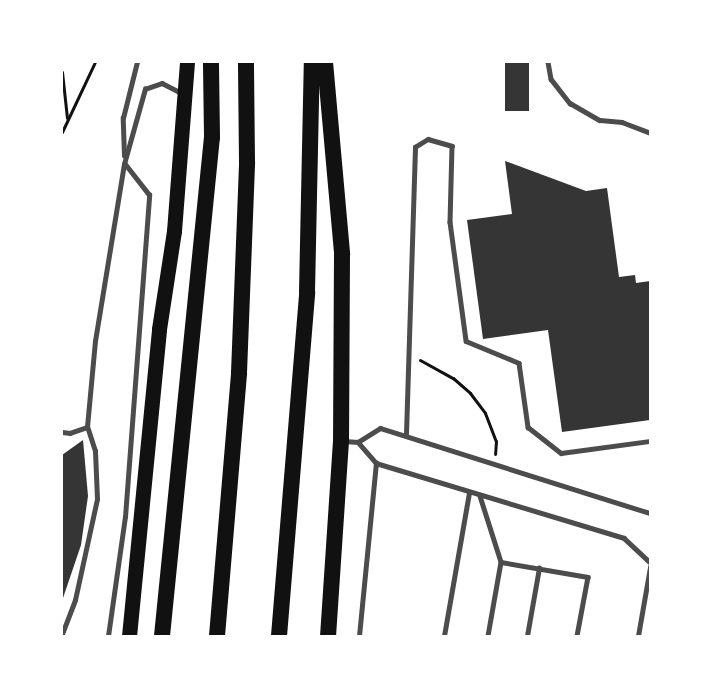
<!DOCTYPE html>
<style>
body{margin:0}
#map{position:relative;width:712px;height:698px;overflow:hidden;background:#fff;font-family:Roboto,sans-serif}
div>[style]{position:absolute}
.building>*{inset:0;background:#353535;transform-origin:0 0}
.path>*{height:3px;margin:-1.5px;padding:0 1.5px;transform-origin:1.5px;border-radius:1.5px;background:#111}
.service>*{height:4.5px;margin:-2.25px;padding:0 2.25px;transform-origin:2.25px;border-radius:2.25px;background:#4c4c4c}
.primary>*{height:15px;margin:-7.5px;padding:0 7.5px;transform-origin:7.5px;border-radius:7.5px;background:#111}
.trunk>*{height:16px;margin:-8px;padding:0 8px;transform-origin:8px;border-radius:8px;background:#111}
span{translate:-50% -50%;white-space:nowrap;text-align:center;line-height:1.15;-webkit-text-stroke:6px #fff;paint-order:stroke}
.frame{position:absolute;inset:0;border:63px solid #fff;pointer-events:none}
</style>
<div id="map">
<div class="building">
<i style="left:505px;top:62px;width:24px;height:49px"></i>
<i style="clip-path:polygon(505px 161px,586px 191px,607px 188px,619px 277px,635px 275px,636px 283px,650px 281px,650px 420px,562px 432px,548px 330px,483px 339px,467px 220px,512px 214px)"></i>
<i style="clip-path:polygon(83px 440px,88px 496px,81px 545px,62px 601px,62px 455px)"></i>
</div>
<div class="path">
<i style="left:62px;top:72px;width:46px;rotate:83.8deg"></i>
<i style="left:62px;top:132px;width:77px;rotate:-64.8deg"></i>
<i style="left:420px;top:360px;width:38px;rotate:29deg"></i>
<i style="left:453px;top:378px;width:23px;rotate:41deg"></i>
<i style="left:470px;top:393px;width:25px;rotate:53deg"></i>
<i style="left:485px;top:413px;width:30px;rotate:69deg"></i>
<i style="left:496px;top:441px;width:13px;rotate:94deg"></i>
</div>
<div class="service">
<i style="left:548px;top:62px;width:17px;rotate:80deg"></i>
<i style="left:551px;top:79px;width:31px;rotate:52deg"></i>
<i style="left:570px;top:103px;width:34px;rotate:30deg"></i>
<i style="left:600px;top:120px;width:22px;rotate:5deg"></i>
<i style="left:622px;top:122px;width:30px;rotate:21deg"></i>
<i style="left:124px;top:156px;width:38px;rotate:-92deg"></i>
<i style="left:123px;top:118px;width:58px;rotate:-76deg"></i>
<i style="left:62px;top:432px;width:8px;rotate:7deg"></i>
<i style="left:70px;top:433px;width:18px;rotate:-19deg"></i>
<i style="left:406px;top:434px;width:287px;rotate:-88.2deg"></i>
<i style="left:415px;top:147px;width:15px;rotate:-32deg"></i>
<i style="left:428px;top:139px;width:25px;rotate:16deg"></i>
<i style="left:452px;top:146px;width:76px;rotate:91.5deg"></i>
<i style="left:450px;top:222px;width:120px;rotate:82.3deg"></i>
<i style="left:466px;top:341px;width:57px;rotate:22.5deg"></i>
<i style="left:519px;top:363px;width:65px;rotate:82deg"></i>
<i style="left:528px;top:427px;width:42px;rotate:38.2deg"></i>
<i style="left:561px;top:453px;width:90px;rotate:-7.7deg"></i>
<i style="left:344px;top:441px;width:14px;rotate:4deg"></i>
<i style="left:358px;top:442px;width:26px;rotate:-32deg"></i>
<i style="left:380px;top:428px;width:283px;rotate:17.5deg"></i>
<i style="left:358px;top:442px;width:28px;rotate:49deg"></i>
<i style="left:376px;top:463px;width:259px;rotate:16.8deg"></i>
<i style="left:624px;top:538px;width:35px;rotate:43deg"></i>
<i style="left:480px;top:496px;width:69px;rotate:72.3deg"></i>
<i style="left:501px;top:562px;width:75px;rotate:100deg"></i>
<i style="left:501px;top:562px;width:88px;rotate:9.8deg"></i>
<i style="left:588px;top:577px;width:60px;rotate:100.6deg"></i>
<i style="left:62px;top:634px;width:36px;rotate:-69deg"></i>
<i style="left:75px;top:600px;width:103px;rotate:-77.7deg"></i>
<i style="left:97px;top:499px;width:48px;rotate:-92.4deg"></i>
<i style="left:95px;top:451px;width:25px;rotate:-108deg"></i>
<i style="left:87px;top:427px;width:86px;rotate:-84.7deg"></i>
<i style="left:95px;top:341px;width:179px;rotate:-80.7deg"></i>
<i style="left:124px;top:164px;width:78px;rotate:-74.4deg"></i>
<i style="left:145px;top:89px;width:18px;rotate:-19deg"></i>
<i style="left:162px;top:83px;width:22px;rotate:27deg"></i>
<i style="left:108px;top:636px;width:120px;rotate:-81.9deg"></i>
<i style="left:125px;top:517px;width:323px;rotate:-85.7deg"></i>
<i style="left:149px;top:195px;width:39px;rotate:-128deg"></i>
<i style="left:359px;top:636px;width:174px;rotate:-84.4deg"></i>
<i style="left:444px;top:636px;width:145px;rotate:-80.1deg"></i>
<i style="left:527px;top:636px;width:69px;rotate:-80deg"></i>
<i style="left:638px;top:636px;width:70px;rotate:-80.1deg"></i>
</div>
<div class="primary">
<i style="left:129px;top:636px;width:308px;rotate:-84.4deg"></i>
<i style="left:159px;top:329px;width:99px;rotate:-81.3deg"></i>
<i style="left:174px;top:231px;width:169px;rotate:-85.6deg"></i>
</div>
<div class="trunk">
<i style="left:325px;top:62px;width:193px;rotate:84.9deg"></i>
<i style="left:342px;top:254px;width:187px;rotate:90.3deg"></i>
<i style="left:341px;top:441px;width:195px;rotate:93.8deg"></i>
<i style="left:162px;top:636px;width:501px;rotate:-84.28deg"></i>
<i style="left:212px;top:137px;width:75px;rotate:-90.8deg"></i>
<i style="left:217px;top:636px;width:264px;rotate:-85.2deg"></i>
<i style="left:239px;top:373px;width:211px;rotate:-87.8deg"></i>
<i style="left:247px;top:162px;width:100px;rotate:-90.6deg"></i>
<i style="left:279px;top:636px;width:345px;rotate:-85.3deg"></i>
<i style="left:307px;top:292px;width:230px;rotate:-88.8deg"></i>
</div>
<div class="frame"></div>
</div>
